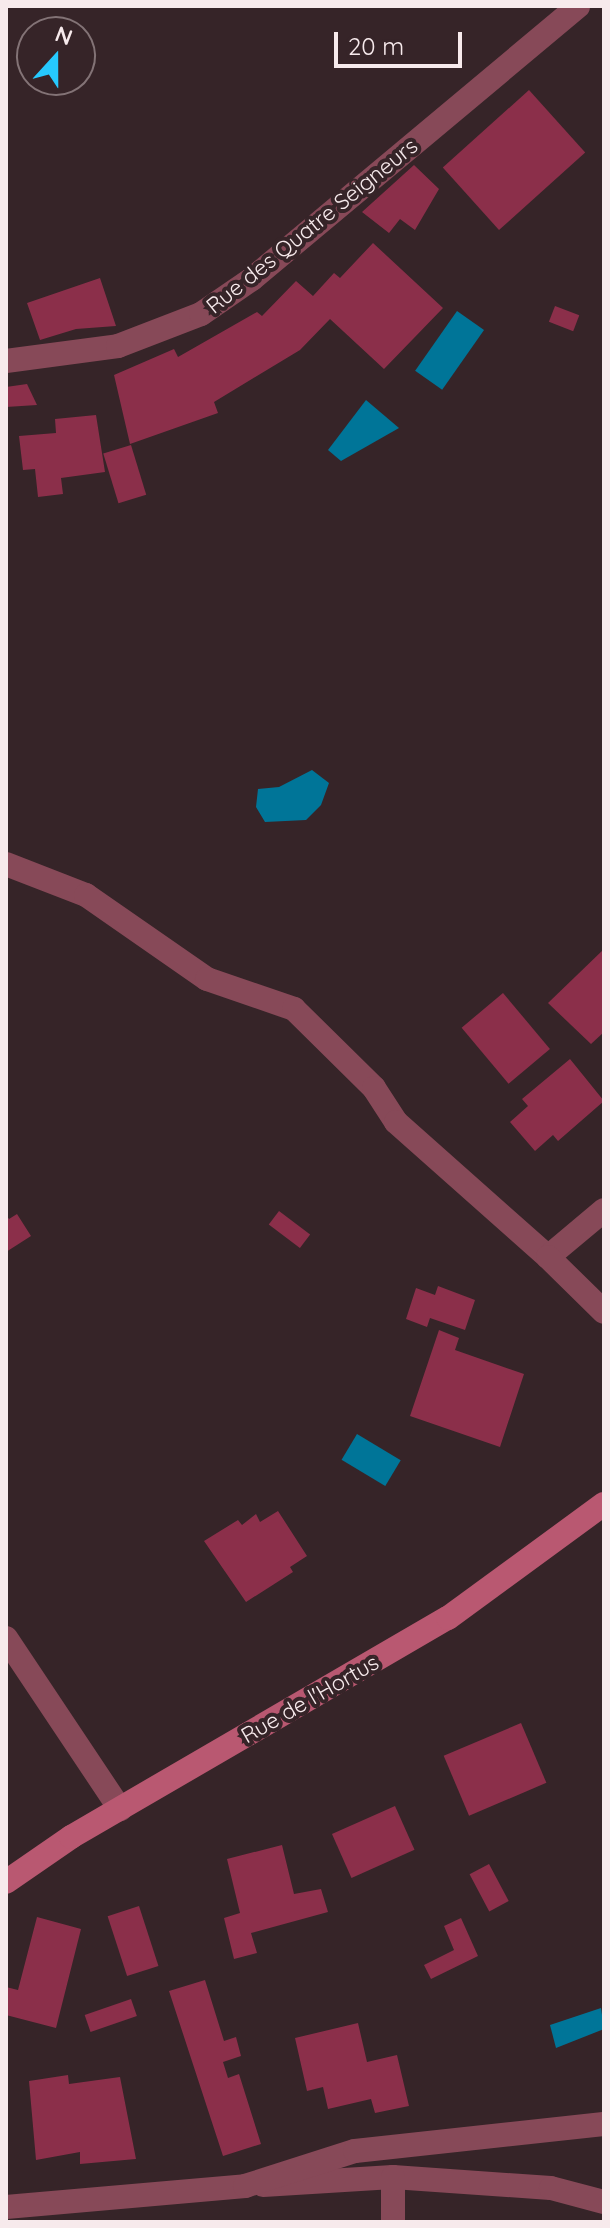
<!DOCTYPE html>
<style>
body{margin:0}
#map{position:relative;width:610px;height:2228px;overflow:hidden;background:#362428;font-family:Quicksand,sans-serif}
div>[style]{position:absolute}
.water>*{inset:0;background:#007598;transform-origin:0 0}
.building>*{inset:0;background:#8b2f4a;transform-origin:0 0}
.service>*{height:24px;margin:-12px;padding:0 12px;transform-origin:12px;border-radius:12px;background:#874958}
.minor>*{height:24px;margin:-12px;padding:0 12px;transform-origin:12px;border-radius:12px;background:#874958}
.secondary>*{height:24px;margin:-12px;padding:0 12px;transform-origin:12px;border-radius:12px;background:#b95871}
span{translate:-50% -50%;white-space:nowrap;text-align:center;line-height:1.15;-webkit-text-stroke:8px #362428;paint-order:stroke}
.street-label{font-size:22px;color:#f7eaec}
.frame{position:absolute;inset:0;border:8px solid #f7eaec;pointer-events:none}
.north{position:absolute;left:16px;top:16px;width:80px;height:80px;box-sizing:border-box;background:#362428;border:2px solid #837376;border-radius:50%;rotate:21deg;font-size:22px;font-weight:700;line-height:32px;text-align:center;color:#f7eaec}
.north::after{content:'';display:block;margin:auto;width:28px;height:36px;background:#26c9fe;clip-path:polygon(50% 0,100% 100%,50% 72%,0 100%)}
.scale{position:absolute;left:334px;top:32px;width:128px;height:36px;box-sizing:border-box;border:4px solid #f7eaec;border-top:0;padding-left:10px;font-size:24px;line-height:28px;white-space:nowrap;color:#f7eaec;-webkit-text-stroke:6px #362428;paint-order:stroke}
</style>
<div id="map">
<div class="water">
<i style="left:457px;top:311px;width:33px;height:73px;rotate:35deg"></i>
<i style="clip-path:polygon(366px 400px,399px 428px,341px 461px,328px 450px)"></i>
<i style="clip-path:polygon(312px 770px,329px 783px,321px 805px,306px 820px,265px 822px,256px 807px,258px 789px,279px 787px)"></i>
<i style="left:357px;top:1434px;width:51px;height:30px;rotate:31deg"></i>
<i style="clip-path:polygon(601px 2008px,604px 2029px,556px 2048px,550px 2025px)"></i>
</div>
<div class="building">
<i style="left:529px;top:90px;width:84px;height:116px;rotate:48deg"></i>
<i style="clip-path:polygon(414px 165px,439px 189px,415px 230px,400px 219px,389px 233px,362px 212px)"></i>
<i style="clip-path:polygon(373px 243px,443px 308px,384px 369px,330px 319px,300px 350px,214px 402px,218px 413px,130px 444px,114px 375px,174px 349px,178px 357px,257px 312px,262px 316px,296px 281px,313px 296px,334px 273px,340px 278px)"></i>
<i style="clip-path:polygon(100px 278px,116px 326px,76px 329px,40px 340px,27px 303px)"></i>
<i style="left:555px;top:306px;width:26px;height:17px;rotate:21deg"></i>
<i style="clip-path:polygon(27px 384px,37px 405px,6px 407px,6px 387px)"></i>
<i style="clip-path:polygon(96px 415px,105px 472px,61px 478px,63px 494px,38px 497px,35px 469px,23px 470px,19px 436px,56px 433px,55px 419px)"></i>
<i style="left:131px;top:445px;width:52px;height:29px;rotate:73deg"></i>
<i style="clip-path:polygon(604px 949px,604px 1032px,591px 1044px,548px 1003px)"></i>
<i style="left:503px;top:993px;width:73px;height:54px;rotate:50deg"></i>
<i style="clip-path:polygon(570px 1059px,604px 1101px,558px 1141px,553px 1135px,535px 1151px,510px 1122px,528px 1106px,522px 1099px)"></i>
<i style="left:279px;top:1211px;width:39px;height:17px;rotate:37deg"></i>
<i style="clip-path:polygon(17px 1214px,31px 1236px,6px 1252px,6px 1215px,9px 1219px)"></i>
<i style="clip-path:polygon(438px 1286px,475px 1300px,465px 1330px,430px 1318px,427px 1327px,406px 1319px,416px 1288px,435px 1295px)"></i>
<i style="clip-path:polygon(439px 1330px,459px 1338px,455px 1350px,524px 1374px,500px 1447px,410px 1416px)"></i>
<i style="clip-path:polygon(278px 1511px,307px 1556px,290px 1567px,293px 1572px,246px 1602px,204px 1541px,238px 1520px,242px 1525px,256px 1514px,260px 1522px)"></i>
<i style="left:521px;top:1723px;width:65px;height:84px;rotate:67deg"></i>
<i style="left:395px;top:1806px;width:48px;height:69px;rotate:66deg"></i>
<i style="clip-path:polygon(282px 1845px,294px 1894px,321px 1889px,328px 1912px,251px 1933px,257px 1953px,234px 1959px,224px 1918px,240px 1913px,227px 1859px)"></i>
<i style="left:489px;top:1864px;width:42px;height:22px;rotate:62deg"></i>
<i style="left:139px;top:1906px;width:63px;height:33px;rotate:72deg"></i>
<i style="clip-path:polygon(37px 1917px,81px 1929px,56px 2028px,6px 2015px,6px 1987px,18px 1990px)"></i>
<i style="clip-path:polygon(461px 1918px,478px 1956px,431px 1979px,424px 1965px,454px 1950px,444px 1926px)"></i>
<i style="clip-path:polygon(205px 1980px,224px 2041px,236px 2037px,241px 2056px,223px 2062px,228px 2078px,239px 2074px,261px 2144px,223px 2156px,169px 1991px)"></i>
<i style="left:131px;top:1999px;width:18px;height:49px;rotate:71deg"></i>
<i style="clip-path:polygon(358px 2023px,367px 2062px,397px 2055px,409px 2106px,375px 2113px,371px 2099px,328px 2109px,323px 2087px,307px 2091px,295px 2038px)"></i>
<i style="clip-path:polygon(68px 2075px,69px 2084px,120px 2077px,136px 2159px,80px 2164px,80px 2152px,36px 2160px,29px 2081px)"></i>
</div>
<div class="service">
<i style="left:6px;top:864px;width:86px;rotate:21.2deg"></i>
<i style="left:86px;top:895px;width:147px;rotate:34.8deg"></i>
<i style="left:207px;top:979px;width:92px;rotate:19deg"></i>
<i style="left:294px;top:1009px;width:112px;rotate:44.6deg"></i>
<i style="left:374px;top:1088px;width:40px;rotate:57.1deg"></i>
<i style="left:396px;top:1122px;width:203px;rotate:41.6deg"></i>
<i style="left:6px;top:1638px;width:206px;rotate:56.3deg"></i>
<i style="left:263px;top:2185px;width:130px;rotate:-3.5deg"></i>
<i style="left:393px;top:2177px;width:158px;rotate:4deg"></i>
<i style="left:551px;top:2188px;width:55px;rotate:14.8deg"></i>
<i style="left:393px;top:2222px;width:45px;rotate:-90deg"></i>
</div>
<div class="minor">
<i style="left:6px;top:361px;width:113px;rotate:-7.6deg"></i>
<i style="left:118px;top:346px;width:89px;rotate:-21.1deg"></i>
<i style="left:201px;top:314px;width:62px;rotate:-34.5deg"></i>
<i style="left:252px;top:279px;width:425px;rotate:-39.9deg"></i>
<i style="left:604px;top:1210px;width:73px;rotate:140deg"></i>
<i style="left:548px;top:1257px;width:78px;rotate:44.5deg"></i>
<i style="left:6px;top:2207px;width:240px;rotate:-5deg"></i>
<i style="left:245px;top:2186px;width:115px;rotate:-17.7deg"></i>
<i style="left:355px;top:2151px;width:250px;rotate:-6.2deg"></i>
</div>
<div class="secondary">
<i style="left:6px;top:1882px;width:79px;rotate:-34.7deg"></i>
<i style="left:71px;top:1837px;width:436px;rotate:-30.2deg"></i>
<i style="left:448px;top:1618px;width:193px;rotate:-36.2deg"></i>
</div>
<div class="street-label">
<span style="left:312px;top:226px;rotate:-39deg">Rue des Quatre Seigneurs</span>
<span style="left:310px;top:1699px;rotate:-30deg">Rue de l'Hortus</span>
</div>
<div class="frame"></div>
<div class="north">N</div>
<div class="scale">20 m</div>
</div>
